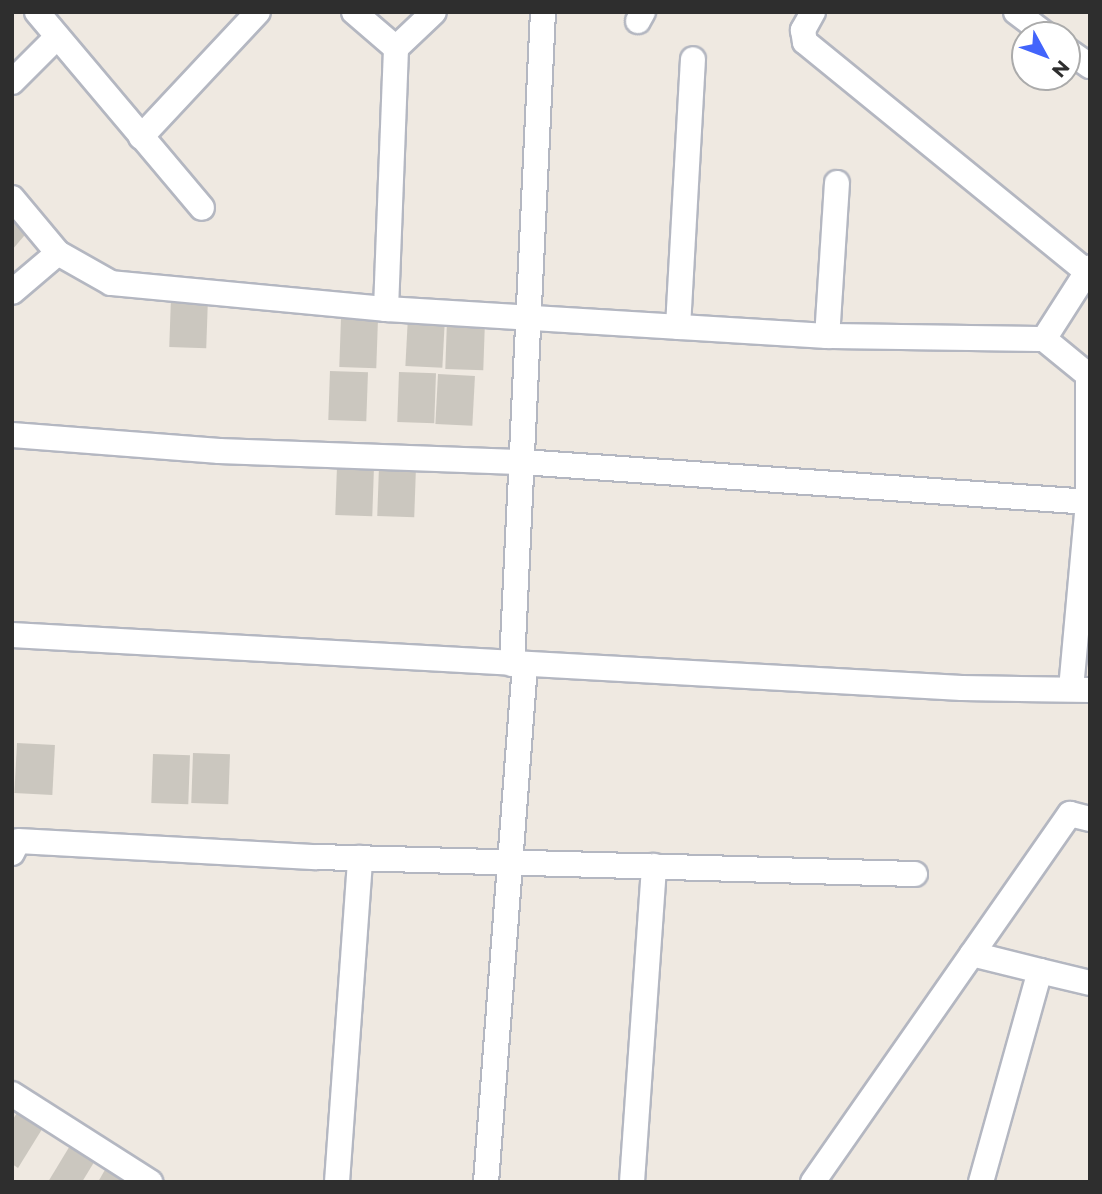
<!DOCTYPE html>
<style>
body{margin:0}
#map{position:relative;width:1102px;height:1194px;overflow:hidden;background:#efe9e1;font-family:Montserrat,sans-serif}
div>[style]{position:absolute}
.building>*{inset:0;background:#cbc7bf;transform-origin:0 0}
.roads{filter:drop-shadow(2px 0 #b4b7c1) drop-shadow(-2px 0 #b4b7c1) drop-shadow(0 2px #b4b7c1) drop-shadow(0 -2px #b4b7c1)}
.street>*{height:24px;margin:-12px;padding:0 12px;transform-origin:12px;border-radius:12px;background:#fff}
span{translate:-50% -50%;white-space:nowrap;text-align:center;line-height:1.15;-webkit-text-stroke:5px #fff;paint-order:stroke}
.frame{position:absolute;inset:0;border:14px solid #2e2e2e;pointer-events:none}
.north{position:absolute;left:1011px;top:21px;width:70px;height:70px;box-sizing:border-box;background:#fff;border:2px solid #ababab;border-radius:50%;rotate:131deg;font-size:19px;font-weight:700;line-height:28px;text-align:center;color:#2e2e2e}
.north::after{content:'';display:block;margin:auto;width:24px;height:32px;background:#4264fb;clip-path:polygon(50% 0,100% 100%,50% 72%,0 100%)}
</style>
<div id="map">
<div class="building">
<i style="clip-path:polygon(12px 214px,30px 229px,12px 250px)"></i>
<i style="left:171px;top:297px;width:37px;height:50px;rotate:2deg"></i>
<i style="left:408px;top:316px;width:37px;height:50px;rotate:3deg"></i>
<i style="left:341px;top:318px;width:37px;height:49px;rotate:2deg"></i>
<i style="left:447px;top:320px;width:38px;height:49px;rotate:2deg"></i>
<i style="left:330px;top:371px;width:38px;height:49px;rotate:2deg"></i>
<i style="left:399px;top:372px;width:37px;height:50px;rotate:2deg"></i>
<i style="left:438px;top:374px;width:37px;height:50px;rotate:3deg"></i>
<i style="left:337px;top:466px;width:37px;height:49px;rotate:2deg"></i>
<i style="left:379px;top:466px;width:37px;height:50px;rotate:2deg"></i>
<i style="left:17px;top:743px;width:38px;height:50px;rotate:3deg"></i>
<i style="left:193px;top:753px;width:37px;height:50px;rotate:2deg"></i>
<i style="left:153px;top:754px;width:37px;height:49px;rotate:2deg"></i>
<i style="clip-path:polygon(18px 1111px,44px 1126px,18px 1168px,12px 1164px,12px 1121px)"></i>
<i style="clip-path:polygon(71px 1144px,96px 1159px,82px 1182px,48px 1182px)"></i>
<i style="clip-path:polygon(106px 1168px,129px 1182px,98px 1182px)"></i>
</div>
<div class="roads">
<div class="street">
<i style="left:37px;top:12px;width:256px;rotate:49.9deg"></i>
<i style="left:354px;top:12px;width:55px;rotate:40.6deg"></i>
<i style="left:396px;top:48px;width:52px;rotate:-43.5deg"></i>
<i style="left:813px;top:12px;width:21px;rotate:119deg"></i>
<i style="left:803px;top:30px;width:12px;rotate:81deg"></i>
<i style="left:805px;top:42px;width:364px;rotate:39.2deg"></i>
<i style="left:1016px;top:12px;width:39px;rotate:37deg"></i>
<i style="left:638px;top:21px;width:10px;rotate:-61deg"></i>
<i style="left:1067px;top:50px;width:28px;rotate:35deg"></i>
<i style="left:12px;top:82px;width:64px;rotate:-45deg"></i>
<i style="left:141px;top:137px;width:171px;rotate:-46.9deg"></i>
<i style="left:837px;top:183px;width:153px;rotate:93.7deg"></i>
<i style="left:827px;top:336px;width:217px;rotate:0.8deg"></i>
<i style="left:12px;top:198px;width:72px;rotate:50.1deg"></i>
<i style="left:58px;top:253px;width:61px;rotate:29.5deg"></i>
<i style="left:111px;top:283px;width:276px;rotate:5.4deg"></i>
<i style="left:386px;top:309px;width:442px;rotate:3.5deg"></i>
<i style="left:12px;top:292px;width:60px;rotate:-40.3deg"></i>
<i style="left:386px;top:309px;width:261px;rotate:-87.8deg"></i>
<i style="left:678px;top:327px;width:268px;rotate:-86.8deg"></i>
<i style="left:12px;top:435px;width:208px;rotate:4.4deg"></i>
<i style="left:219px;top:451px;width:303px;rotate:2.1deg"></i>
<i style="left:522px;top:462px;width:569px;rotate:4.03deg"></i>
<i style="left:12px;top:635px;width:951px;rotate:3.19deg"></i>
<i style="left:962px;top:688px;width:128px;rotate:0.9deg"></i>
<i style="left:512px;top:664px;width:653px;rotate:-87.28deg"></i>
<i style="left:1071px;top:689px;width:188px;rotate:-84.8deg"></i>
<i style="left:1088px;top:502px;width:127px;rotate:-90deg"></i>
<i style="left:1088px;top:375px;width:57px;rotate:-140.7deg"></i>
<i style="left:1044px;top:339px;width:85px;rotate:-57.4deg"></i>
<i style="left:12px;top:853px;width:13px;rotate:-63deg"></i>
<i style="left:18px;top:841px;width:299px;rotate:3.1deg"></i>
<i style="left:317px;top:857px;width:598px;rotate:1.63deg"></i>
<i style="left:972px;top:954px;width:70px;rotate:14deg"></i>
<i style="left:12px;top:1094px;width:164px;rotate:32.5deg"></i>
<i style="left:337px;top:1182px;width:325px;rotate:-85.9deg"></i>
<i style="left:486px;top:1182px;width:518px;rotate:-85.69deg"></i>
<i style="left:632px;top:1182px;width:317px;rotate:-86deg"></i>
<i style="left:813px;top:1182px;width:449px;rotate:-55.1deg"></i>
<i style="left:1070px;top:814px;width:21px;rotate:14deg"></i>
<i style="left:981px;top:1182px;width:219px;rotate:-74.4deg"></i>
<i style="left:1040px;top:971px;width:51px;rotate:13.5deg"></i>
</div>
</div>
<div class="frame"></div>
<div class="north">N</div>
</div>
